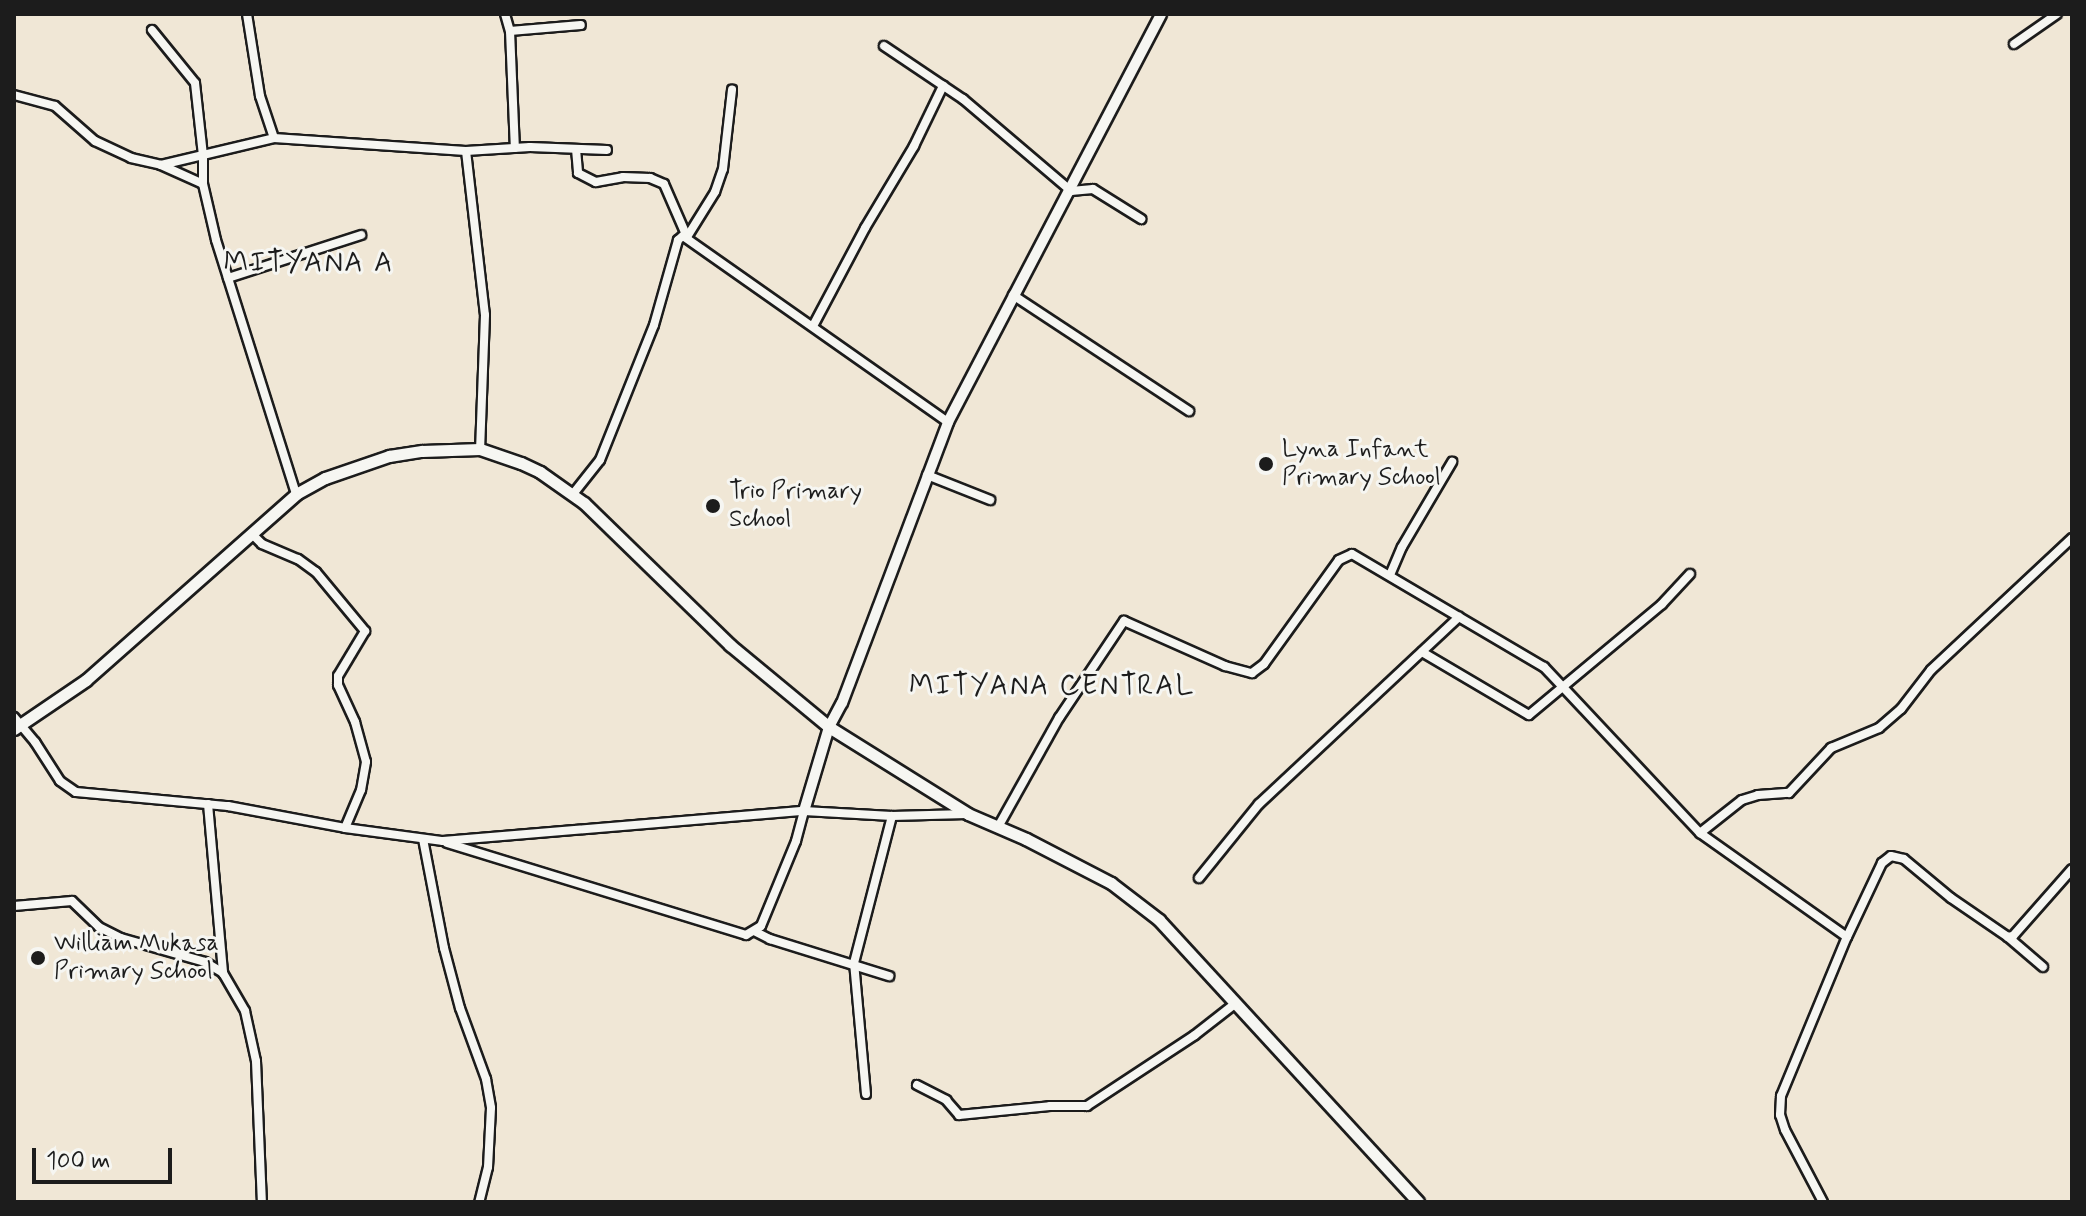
<!DOCTYPE html>
<style>
body{margin:0}
#map{position:relative;width:2086px;height:1216px;overflow:hidden;background:#f0e7d6;font-family:Mynerve,sans-serif}
div>[style]{position:absolute}
.roads{filter:drop-shadow(2px 0 #1c1c1c) drop-shadow(-2px 0 #1c1c1c) drop-shadow(0 2px #1c1c1c) drop-shadow(0 -2px #1c1c1c)}
.minor>*{height:8px;margin:-4px;padding:0 4px;transform-origin:4px;border-radius:4px;background:#f6f6f2}
.tertiary>*{height:10px;margin:-5px;padding:0 5px;transform-origin:5px;border-radius:5px;background:#f6f6f2}
.secondary>*{height:11px;margin:-5.5px;padding:0 5.5px;transform-origin:5.5px;border-radius:5.5px;background:#f6f6f2}
.dots>*{width:22px;height:22px;translate:-50% -50%;box-sizing:border-box;border:4px solid #f6f6f2;border-radius:50%}
span{translate:-50% -50%;white-space:nowrap;text-align:center;line-height:1.15;-webkit-text-stroke:6px #f6f6f2;paint-order:stroke}
.poi-label{font-size:24px;color:#1c1c1c}
.left{translate:0 -50%;text-align:left}
.quarter-label{font-size:28px;color:#1c1c1c;letter-spacing:2px}
.frame{position:absolute;inset:0;border:16px solid #1c1c1c;pointer-events:none}
.scale{position:absolute;left:32px;top:1148px;width:140px;height:36px;box-sizing:border-box;border:4px solid #1c1c1c;border-top:0;padding-left:10px;font-size:24px;line-height:28px;white-space:nowrap;color:#1c1c1c;-webkit-text-stroke:6px #f6f6f2;paint-order:stroke}
</style>
<div id="map">
<div class="roads">
<div class="minor">
<i style="left:247px;top:14px;width:83px;rotate:81deg"></i>
<i style="left:260px;top:96px;width:44px;rotate:71.6deg"></i>
<i style="left:505px;top:14px;width:18px;rotate:74deg"></i>
<i style="left:510px;top:31px;width:117px;rotate:87.6deg"></i>
<i style="left:152px;top:30px;width:68px;rotate:50.9deg"></i>
<i style="left:195px;top:83px;width:73px;rotate:83.7deg"></i>
<i style="left:203px;top:156px;width:28px;rotate:90deg"></i>
<i style="left:203px;top:184px;width:57px;rotate:76.9deg"></i>
<i style="left:216px;top:240px;width:266px;rotate:72.5deg"></i>
<i style="left:510px;top:31px;width:71px;rotate:-4.8deg"></i>
<i style="left:2014px;top:44px;width:52px;rotate:-34.9deg"></i>
<i style="left:884px;top:46px;width:95px;rotate:33.9deg"></i>
<i style="left:963px;top:99px;width:142px;rotate:40.4deg"></i>
<i style="left:1071px;top:191px;width:22px;rotate:-5deg"></i>
<i style="left:1093px;top:189px;width:57px;rotate:32deg"></i>
<i style="left:14px;top:95px;width:42px;rotate:15deg"></i>
<i style="left:55px;top:106px;width:53px;rotate:41.2deg"></i>
<i style="left:95px;top:141px;width:40px;rotate:25deg"></i>
<i style="left:131px;top:158px;width:31px;rotate:13deg"></i>
<i style="left:161px;top:165px;width:116px;rotate:-13.4deg"></i>
<i style="left:274px;top:138px;width:192px;rotate:3.9deg"></i>
<i style="left:466px;top:151px;width:64px;rotate:-3.6deg"></i>
<i style="left:530px;top:147px;width:77px;rotate:2.2deg"></i>
<i style="left:576px;top:149px;width:24px;rotate:85deg"></i>
<i style="left:578px;top:173px;width:20px;rotate:27deg"></i>
<i style="left:596px;top:182px;width:27px;rotate:-10deg"></i>
<i style="left:623px;top:177px;width:27px;rotate:2deg"></i>
<i style="left:650px;top:178px;width:15px;rotate:23deg"></i>
<i style="left:664px;top:184px;width:58px;rotate:66.5deg"></i>
<i style="left:687px;top:237px;width:53px;rotate:-58.1deg"></i>
<i style="left:715px;top:192px;width:24px;rotate:-71deg"></i>
<i style="left:723px;top:169px;width:80px;rotate:-83.5deg"></i>
<i style="left:466px;top:151px;width:165px;rotate:83.4deg"></i>
<i style="left:485px;top:315px;width:134px;rotate:92.1deg"></i>
<i style="left:161px;top:165px;width:46px;rotate:24.3deg"></i>
<i style="left:228px;top:278px;width:140px;rotate:-17.9deg"></i>
<i style="left:1013px;top:295px;width:211px;rotate:33.4deg"></i>
<i style="left:813px;top:326px;width:111px;rotate:-62deg"></i>
<i style="left:865px;top:228px;width:96px;rotate:-59.1deg"></i>
<i style="left:914px;top:146px;width:67px;rotate:-64.2deg"></i>
<i style="left:927px;top:475px;width:68px;rotate:21.6deg"></i>
<i style="left:573px;top:494px;width:43px;rotate:-51.5deg"></i>
<i style="left:600px;top:460px;width:145px;rotate:-68.2deg"></i>
<i style="left:654px;top:325px;width:88px;rotate:-74.2deg"></i>
<i style="left:678px;top:240px;width:6px;rotate:-39deg"></i>
<i style="left:683px;top:236px;width:324px;rotate:35.1deg"></i>
<i style="left:252px;top:534px;width:14px;rotate:45deg"></i>
<i style="left:262px;top:544px;width:39px;rotate:23deg"></i>
<i style="left:298px;top:559px;width:22px;rotate:36deg"></i>
<i style="left:316px;top:572px;width:77px;rotate:50.3deg"></i>
<i style="left:365px;top:631px;width:52px;rotate:121deg"></i>
<i style="left:338px;top:676px;width:9px;rotate:90deg"></i>
<i style="left:338px;top:685px;width:41px;rotate:65.3deg"></i>
<i style="left:355px;top:722px;width:41px;rotate:74.6deg"></i>
<i style="left:366px;top:762px;width:28px;rotate:100deg"></i>
<i style="left:361px;top:790px;width:41px;rotate:112.8deg"></i>
<i style="left:1390px;top:575px;width:30px;rotate:-67deg"></i>
<i style="left:1402px;top:547px;width:99px;rotate:-59.5deg"></i>
<i style="left:1422px;top:652px;width:124px;rotate:30.5deg"></i>
<i style="left:1529px;top:715px;width:173px;rotate:-39.8deg"></i>
<i style="left:1662px;top:604px;width:41px;rotate:-47deg"></i>
<i style="left:14px;top:717px;width:33px;rotate:50deg"></i>
<i style="left:35px;top:742px;width:46px;rotate:57.3deg"></i>
<i style="left:60px;top:781px;width:19px;rotate:35deg"></i>
<i style="left:76px;top:792px;width:153px;rotate:5.3deg"></i>
<i style="left:228px;top:806px;width:119px;rotate:10.6deg"></i>
<i style="left:345px;top:828px;width:99px;rotate:7.6deg"></i>
<i style="left:443px;top:841px;width:362px;rotate:-4.8deg"></i>
<i style="left:804px;top:811px;width:88px;rotate:3.3deg"></i>
<i style="left:892px;top:816px;width:75px;rotate:-1.5deg"></i>
<i style="left:208px;top:804px;width:170px;rotate:84.9deg"></i>
<i style="left:223px;top:973px;width:44px;rotate:59.9deg"></i>
<i style="left:245px;top:1011px;width:51px;rotate:77.6deg"></i>
<i style="left:256px;top:1061px;width:141px;rotate:87.6deg"></i>
<i style="left:998px;top:827px;width:125px;rotate:-60.8deg"></i>
<i style="left:1059px;top:718px;width:117px;rotate:-56.2deg"></i>
<i style="left:1124px;top:621px;width:111px;rotate:24deg"></i>
<i style="left:1225px;top:666px;width:28px;rotate:15deg"></i>
<i style="left:1252px;top:673px;width:15px;rotate:-37deg"></i>
<i style="left:1264px;top:664px;width:128px;rotate:-54.2deg"></i>
<i style="left:1339px;top:560px;width:14px;rotate:-25deg"></i>
<i style="left:1352px;top:554px;width:223px;rotate:30.5deg"></i>
<i style="left:1544px;top:667px;width:228px;rotate:46.8deg"></i>
<i style="left:1700px;top:833px;width:180px;rotate:35.3deg"></i>
<i style="left:1700px;top:833px;width:53px;rotate:-38.2deg"></i>
<i style="left:1742px;top:800px;width:17px;rotate:-17deg"></i>
<i style="left:1758px;top:795px;width:31px;rotate:-4deg"></i>
<i style="left:1789px;top:793px;width:62px;rotate:-47deg"></i>
<i style="left:1831px;top:748px;width:52px;rotate:-22.6deg"></i>
<i style="left:1879px;top:728px;width:29px;rotate:-41deg"></i>
<i style="left:1901px;top:709px;width:49px;rotate:-52.4deg"></i>
<i style="left:1931px;top:670px;width:193px;rotate:-43.1deg"></i>
<i style="left:423px;top:839px;width:111px;rotate:79.1deg"></i>
<i style="left:444px;top:948px;width:62px;rotate:75.1deg"></i>
<i style="left:460px;top:1008px;width:76px;rotate:69.9deg"></i>
<i style="left:486px;top:1079px;width:29px;rotate:80deg"></i>
<i style="left:491px;top:1108px;width:59px;rotate:92.9deg"></i>
<i style="left:488px;top:1167px;width:36px;rotate:104deg"></i>
<i style="left:447px;top:843px;width:313px;rotate:17.1deg"></i>
<i style="left:746px;top:935px;width:17px;rotate:-31deg"></i>
<i style="left:761px;top:926px;width:92px;rotate:-67.6deg"></i>
<i style="left:796px;top:841px;width:31px;rotate:-75deg"></i>
<i style="left:1199px;top:878px;width:95px;rotate:-51deg"></i>
<i style="left:1259px;top:804px;width:274px;rotate:-43.1deg"></i>
<i style="left:14px;top:906px;width:58px;rotate:-4.9deg"></i>
<i style="left:72px;top:901px;width:37px;rotate:44deg"></i>
<i style="left:99px;top:927px;width:25px;rotate:27deg"></i>
<i style="left:121px;top:938px;width:87px;rotate:15.9deg"></i>
<i style="left:205px;top:962px;width:21px;rotate:31deg"></i>
<i style="left:756px;top:932px;width:16px;rotate:27deg"></i>
<i style="left:770px;top:939px;width:125px;rotate:17.3deg"></i>
<i style="left:2008px;top:937px;width:46px;rotate:40.6deg"></i>
<i style="left:917px;top:1085px;width:33px;rotate:27deg"></i>
<i style="left:946px;top:1100px;width:20px;rotate:49deg"></i>
<i style="left:959px;top:1115px;width:91px;rotate:-5.6deg"></i>
<i style="left:1050px;top:1106px;width:37px"></i>
<i style="left:1087px;top:1106px;width:129px;rotate:-33.3deg"></i>
<i style="left:1195px;top:1035px;width:52px;rotate:-38deg"></i>
<i style="left:866px;top:1094px;width:132px;rotate:-95.2deg"></i>
<i style="left:854px;top:963px;width:152px;rotate:-75.5deg"></i>
<i style="left:1823px;top:1202px;width:81px;rotate:-117.8deg"></i>
<i style="left:1785px;top:1130px;width:16px;rotate:-108deg"></i>
<i style="left:1780px;top:1115px;width:19px;rotate:-87deg"></i>
<i style="left:1781px;top:1096px;width:172px;rotate:-67.5deg"></i>
<i style="left:1847px;top:937px;width:82px;rotate:-64.7deg"></i>
<i style="left:1882px;top:863px;width:11px;rotate:-38deg"></i>
<i style="left:1891px;top:856px;width:13px;rotate:13deg"></i>
<i style="left:1904px;top:859px;width:61px;rotate:39.7deg"></i>
<i style="left:1951px;top:898px;width:69px;rotate:34.4deg"></i>
<i style="left:2008px;top:937px;width:5px;rotate:-11deg"></i>
<i style="left:2013px;top:936px;width:89px;rotate:-48.6deg"></i>
</div>
<div class="tertiary">
<i style="left:804px;top:811px;width:88px;rotate:-73.4deg"></i>
<i style="left:829px;top:727px;width:27px;rotate:-62deg"></i>
<i style="left:842px;top:703px;width:300px;rotate:-69.3deg"></i>
<i style="left:948px;top:422px;width:460px;rotate:-62.4deg"></i>
</div>
<div class="secondary">
<i style="left:14px;top:729px;width:87px;rotate:-34.2deg"></i>
<i style="left:86px;top:680px;width:281px;rotate:-41.5deg"></i>
<i style="left:296px;top:494px;width:33px;rotate:-29deg"></i>
<i style="left:325px;top:478px;width:68px;rotate:-19deg"></i>
<i style="left:389px;top:456px;width:33px;rotate:-9deg"></i>
<i style="left:422px;top:451px;width:58px;rotate:-2deg"></i>
<i style="left:480px;top:449px;width:43px;rotate:18.9deg"></i>
<i style="left:521px;top:463px;width:21px;rotate:25deg"></i>
<i style="left:540px;top:472px;width:54px;rotate:35.2deg"></i>
<i style="left:584px;top:503px;width:204px;rotate:44.2deg"></i>
<i style="left:730px;top:645px;width:129px;rotate:39.6deg"></i>
<i style="left:829px;top:727px;width:164px;rotate:32deg"></i>
<i style="left:968px;top:814px;width:63px;rotate:23.3deg"></i>
<i style="left:1026px;top:839px;width:96px;rotate:27.4deg"></i>
<i style="left:1111px;top:883px;width:61px;rotate:37.6deg"></i>
<i style="left:1159px;top:920px;width:383px;rotate:47.4deg"></i>
</div>
</div>
<div class="dots">
<i style="left:1266px;top:464px;background:#1c1c1c"></i>
<i style="left:713px;top:506px;background:#1c1c1c"></i>
<i style="left:38px;top:958px;background:#1c1c1c"></i>
</div>
<div class="poi-label">
<span class="left" style="left:1282px;top:464px">Lyna Infant<br>Primary School</span>
<span class="left" style="left:729px;top:506px">Trio Primary<br>School</span>
<span class="left" style="left:54px;top:958px">William Mukasa<br>Primary School</span>
</div>
<div class="quarter-label">
<span style="left:309px;top:264px">MITYANA A</span>
<span style="left:1052px;top:687px">MITYANA CENTRAL</span>
</div>
<div class="frame"></div>
<div class="scale">100 m</div>
</div>
